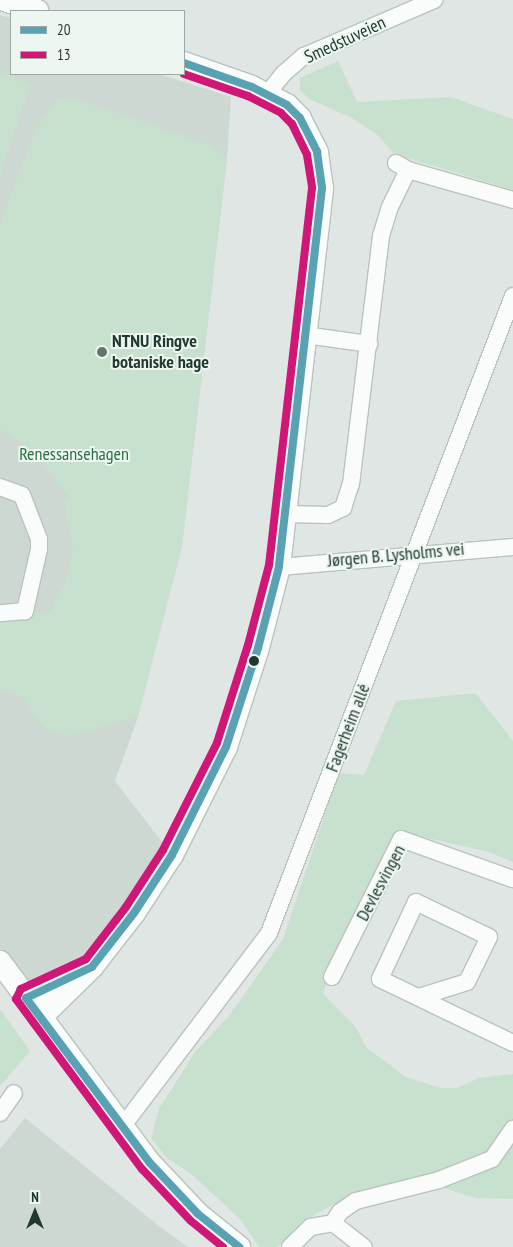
<!DOCTYPE html>
<meta charset="utf-8">
<style>
body{margin:0}
#map{position:relative;width:513px;height:1247px;overflow:hidden;background:#e0e6e3;font-family:"PT Sans Narrow",sans-serif}
div>[style]{position:absolute}
.built>*{inset:0;background:#cdd8d3}
.green>*{inset:0;background:#c8e0ce}
.roads{filter:drop-shadow(1px 0 #b9c3be) drop-shadow(-1px 0 #b9c3be) drop-shadow(0 1px #b9c3be) drop-shadow(0 -1px #b9c3be)}
.street>*{height:16px;margin:-8px;padding:0 8px;transform-origin:8px;border-radius:8px;background:#fafbfb}
.secondary>*{height:22px;margin:-11px;padding:0 11px;transform-origin:11px;border-radius:11px;background:#fafbfb}
.bus-1>*{height:8px;margin:-4px;padding:0 4px;transform-origin:4px;border-radius:4px;background:#58a2b3}
.bus-2>*{height:8px;margin:-4px;padding:0 4px;transform-origin:4px;border-radius:4px;background:#d01778}
.dots>*{width:14px;height:14px;translate:-50% -50%;box-sizing:border-box;border:2px solid #edf6f1;border-radius:50%}
span{translate:-50% -50%;white-space:nowrap;text-align:center;line-height:1.15;-webkit-text-stroke:4px #edf6f1;paint-order:stroke}
.street-label{font-size:18px;color:#1f392f}
.poi-label{font-size:18px;color:#1f392f;font-weight:700}
.left{translate:0 -50%;text-align:left}
.park-label{font-size:18px;color:#29703e}
.legend{position:absolute;left:10px;top:10px;width:175px;height:65px;box-sizing:border-box;background:#edf6f1;border:1px solid #9baaa3;margin:0;padding:6px 9px;list-style:none;font-size:15px;color:#1f392f}
.legend li{display:flex;align-items:center;gap:10px;height:25px}
.legend b{width:25px;border:1px solid #9baaa3}
.north{position:absolute;left:10px;top:1187px;width:50px;height:50px;-webkit-text-stroke:4px #edf6f1;paint-order:stroke;rotate:0deg;font-size:14px;font-weight:700;line-height:20px;text-align:center;color:#1f392f}
.north::after{content:'';display:block;margin:auto;width:18px;height:22px;background:#1f392f;clip-path:polygon(50% 0,100% 100%,50% 72%,0 100%)}
</style>
<div id="map">
<div class="built">
<i style="clip-path:polygon(0 15px,11px 18px,11px 74px,159px 74px,231px 97px,227px 158px,182px 546px,138px 717px,115px 781px,172px 855px,92px 967px,26px 998px,0 962px)"></i>
<i style="clip-path:polygon(25px 1118px,159px 1226px,188px 1247px,0 1247px,0 1149px)"></i>
</div>
<div class="green">
<i style="clip-path:polygon(338px 61px,357px 102px,451px 97px,513px 119px,513px 190px,394px 154px,378px 135px,352px 118px,309px 99px,300px 90px,300px 78px)"></i>
<i style="clip-path:polygon(0 71px,30px 85px,0 177px)"></i>
<i style="clip-path:polygon(70px 97px,213px 146px,227px 158px,182px 546px,138px 717px,67px 736px,46px 729px,34px 717px,23px 697px,0 688px,0 613px,50px 612px,67px 579px,73px 546px,64px 501px,70px 498px,29px 447px,0 429px,0 236px,1px 222px,35px 131px,57px 98px)"></i>
<i style="clip-path:polygon(465px 694px,476px 694px,513px 741px,513px 862px,489px 852px,414px 835px,332px 966px,323px 994px,354px 1025px,367px 1048px,406px 1077px,440px 1088px,457px 1088px,479px 1078px,513px 1074px,513px 1199px,476px 1198px,424px 1182px,344px 1200px,315px 1214px,277px 1247px,259px 1247px,240px 1219px,189px 1172px,168px 1159px,151px 1138px,159px 1109px,195px 1052px,229px 1016px,283px 939px,339px 773px,364px 775px,396px 701px)"></i>
<i style="clip-path:polygon(0 1009px,30px 1051px,0 1086px)"></i>
</div>
<div class="roads">
<div class="street">
<i style="left:267px;top:94px;width:26px;rotate:-51deg"></i>
<i style="left:283px;top:74px;width:28px;rotate:-41deg"></i>
<i style="left:304px;top:56px;width:142px;rotate:-23.3deg"></i>
<i style="left:396px;top:163px;width:14px;rotate:30deg"></i>
<i style="left:408px;top:170px;width:109px;rotate:15.9deg"></i>
<i style="left:305px;top:335px;width:65px;rotate:8deg"></i>
<i style="left:0;top:487px;width:23px;rotate:20deg"></i>
<i style="left:22px;top:495px;width:47px;rotate:68.9deg"></i>
<i style="left:39px;top:539px;width:10px;rotate:90deg"></i>
<i style="left:39px;top:549px;width:64px;rotate:102.7deg"></i>
<i style="left:25px;top:611px;width:25px;rotate:175deg"></i>
<i style="left:286px;top:514px;width:42px;rotate:1.4deg"></i>
<i style="left:328px;top:515px;width:17px;rotate:-25deg"></i>
<i style="left:343px;top:508px;width:25px;rotate:-72deg"></i>
<i style="left:351px;top:484px;width:250px;rotate:-83.1deg"></i>
<i style="left:381px;top:236px;width:28px;rotate:-73deg"></i>
<i style="left:389px;top:209px;width:43px;rotate:-64deg"></i>
<i style="left:279px;top:567px;width:235px;rotate:-4.9deg"></i>
<i style="left:332px;top:977px;width:154px;rotate:-63.4deg"></i>
<i style="left:401px;top:839px;width:119px;rotate:19.7deg"></i>
<i style="left:419px;top:997px;width:50px;rotate:-17.4deg"></i>
<i style="left:467px;top:982px;width:50px;rotate:-63.9deg"></i>
<i style="left:489px;top:937px;width:81px;rotate:-154.4deg"></i>
<i style="left:416px;top:902px;width:85px;rotate:115.1deg"></i>
<i style="left:380px;top:979px;width:148px;rotate:25.7deg"></i>
<i style="left:0;top:1113px;width:24px;rotate:-55deg"></i>
<i style="left:122px;top:1127px;width:243px;rotate:-52.8deg"></i>
<i style="left:269px;top:933px;width:682px;rotate:-69.04deg"></i>
<i style="left:333px;top:1223px;width:13px;rotate:-58deg"></i>
<i style="left:340px;top:1212px;width:19px;rotate:-35deg"></i>
<i style="left:356px;top:1201px;width:86px;rotate:-14.2deg"></i>
<i style="left:439px;top:1180px;width:57px;rotate:-21.6deg"></i>
<i style="left:492px;top:1159px;width:37px;rotate:-55deg"></i>
<i style="left:290px;top:1247px;width:29px;rotate:-44deg"></i>
<i style="left:311px;top:1227px;width:22px;rotate:-10deg"></i>
<i style="left:333px;top:1223px;width:39px;rotate:38deg"></i>
</div>
<div class="secondary">
<i style="left:4px;top:0;width:35px;rotate:18deg"></i>
<i style="left:0;top:962px;width:251px;rotate:53.3deg"></i>
<i style="left:150px;top:1163px;width:70px;rotate:46.7deg"></i>
<i style="left:198px;top:1214px;width:53px;rotate:38.8deg"></i>
<i style="left:26px;top:998px;width:56px;rotate:-25.2deg"></i>
<i style="left:40px;top:1018px;width:73px;rotate:-44.4deg"></i>
<i style="left:92px;top:967px;width:68px;rotate:-52.1deg"></i>
<i style="left:134px;top:913px;width:69px;rotate:-56.8deg"></i>
<i style="left:172px;top:855px;width:121px;rotate:-63.4deg"></i>
<i style="left:226px;top:747px;width:104px;rotate:-72.1deg"></i>
<i style="left:258px;top:648px;width:84px;rotate:-75.5deg"></i>
<i style="left:279px;top:567px;width:381px;rotate:-83.5deg"></i>
<i style="left:322px;top:188px;width:36px;rotate:-98deg"></i>
<i style="left:317px;top:152px;width:38px;rotate:-117deg"></i>
<i style="left:300px;top:118px;width:18px;rotate:-135deg"></i>
<i style="left:287px;top:105px;width:39px;rotate:-153deg"></i>
<i style="left:252px;top:87px;width:72px;rotate:-160.6deg"></i>
</div>
</div>
<div class="bus-1">
<i style="left:184px;top:63px;width:72px;rotate:19.4deg"></i>
<i style="left:252px;top:87px;width:39px;rotate:27deg"></i>
<i style="left:287px;top:105px;width:18px;rotate:45deg"></i>
<i style="left:300px;top:118px;width:38px;rotate:63deg"></i>
<i style="left:317px;top:152px;width:36px;rotate:82deg"></i>
<i style="left:322px;top:188px;width:381px;rotate:96.5deg"></i>
<i style="left:279px;top:567px;width:84px;rotate:104.5deg"></i>
<i style="left:258px;top:648px;width:104px;rotate:107.9deg"></i>
<i style="left:226px;top:747px;width:121px;rotate:116.6deg"></i>
<i style="left:172px;top:855px;width:69px;rotate:123.2deg"></i>
<i style="left:134px;top:913px;width:68px;rotate:127.9deg"></i>
<i style="left:92px;top:967px;width:73px;rotate:154.8deg"></i>
<i style="left:26px;top:998px;width:206px;rotate:53.1deg"></i>
<i style="left:150px;top:1163px;width:70px;rotate:46.7deg"></i>
<i style="left:198px;top:1214px;width:53px;rotate:38.8deg"></i>
</div>
<div class="bus-2">
<i style="left:184px;top:74px;width:68px;rotate:19deg"></i>
<i style="left:248px;top:96px;width:37px;rotate:27deg"></i>
<i style="left:281px;top:113px;width:16px;rotate:45deg"></i>
<i style="left:292px;top:124px;width:34px;rotate:64deg"></i>
<i style="left:307px;top:155px;width:33px;rotate:81deg"></i>
<i style="left:312px;top:188px;width:379px;rotate:96.5deg"></i>
<i style="left:269px;top:565px;width:83px;rotate:104.7deg"></i>
<i style="left:248px;top:645px;width:103px;rotate:107.6deg"></i>
<i style="left:217px;top:743px;width:120px;rotate:116.8deg"></i>
<i style="left:163px;top:850px;width:68px;rotate:123deg"></i>
<i style="left:126px;top:907px;width:66px;rotate:127.6deg"></i>
<i style="left:86px;top:959px;width:72px;rotate:155.2deg"></i>
<i style="left:21px;top:989px;width:11px;rotate:117deg"></i>
<i style="left:16px;top:999px;width:212px;rotate:53.5deg"></i>
<i style="left:142px;top:1169px;width:71px;rotate:46.7deg"></i>
<i style="left:191px;top:1221px;width:41px;rotate:39.1deg"></i>
</div>
<div class="dots">
<i style="left:102px;top:352px;background:#63766e"></i>
<i style="left:254px;top:661px;background:#1f392f"></i>
</div>
<div class="street-label">
<span style="left:345px;top:40px;rotate:-25deg">Smedstuveien</span>
<span style="left:396px;top:555px;rotate:-5deg">Jørgen B. Lysholms vei</span>
<span style="left:348px;top:728px;rotate:-69deg">Fagerheim allé</span>
<span style="left:381px;top:883px;rotate:-62deg">Devlesvingen</span>
</div>
<div class="poi-label">
<span class="left" style="left:112px;top:352px">NTNU Ringve<br>botaniske hage</span>
</div>
<div class="park-label">
<span style="left:74px;top:454px">Renessansehagen</span>
</div>
<ul class="legend">
<li><b style="height:6px;background:#58a2b3"></b>20</li>
<li><b style="height:6px;background:#d01778"></b>13</li>
</ul>
<div class="north">N</div>
</div>
